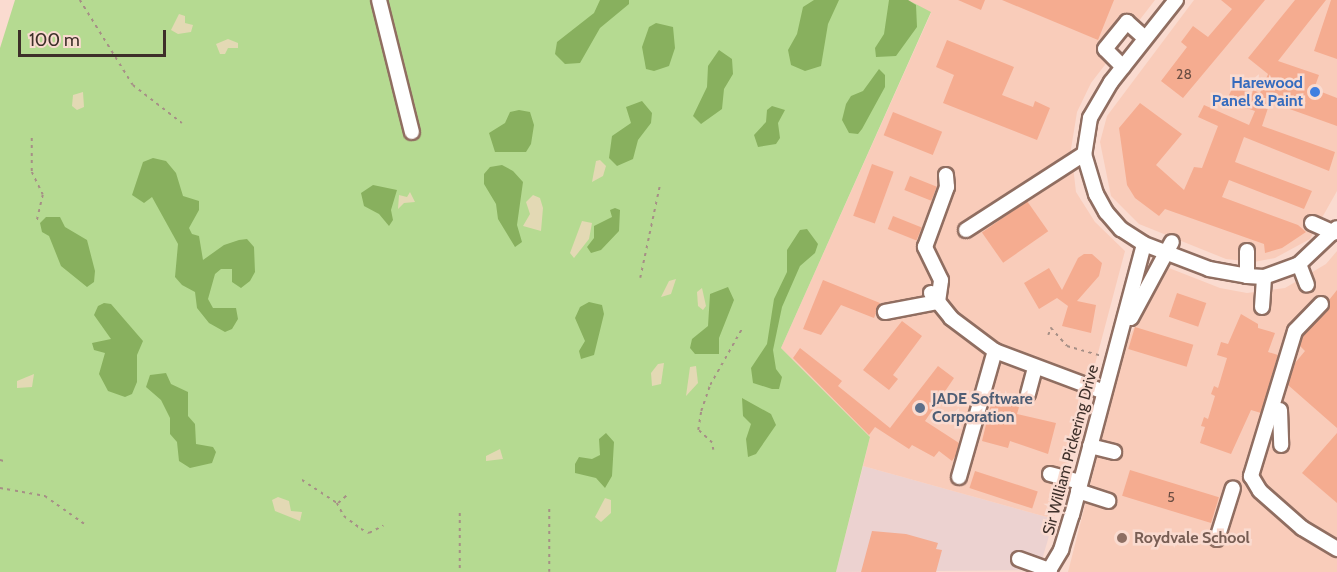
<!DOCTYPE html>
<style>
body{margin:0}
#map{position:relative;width:1337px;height:572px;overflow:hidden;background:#fadbd0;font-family:Cabin,sans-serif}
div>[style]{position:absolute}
.commercial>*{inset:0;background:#ecd2d0}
.built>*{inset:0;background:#f9ccba}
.green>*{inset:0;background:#b5da91}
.forest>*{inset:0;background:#88b05e}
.sand>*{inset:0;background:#e3d9b4}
.building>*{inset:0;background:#f5ac90;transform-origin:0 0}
.path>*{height:1.5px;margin-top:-0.75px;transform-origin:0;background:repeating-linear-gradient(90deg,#a68f86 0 3px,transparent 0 7.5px)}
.roads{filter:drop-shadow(2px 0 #906e61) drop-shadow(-2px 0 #906e61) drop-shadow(0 2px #906e61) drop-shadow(0 -2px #906e61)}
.minor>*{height:14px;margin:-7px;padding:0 7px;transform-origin:7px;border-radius:7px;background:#fff}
.dots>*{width:16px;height:16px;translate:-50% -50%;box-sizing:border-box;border:3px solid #fadbd0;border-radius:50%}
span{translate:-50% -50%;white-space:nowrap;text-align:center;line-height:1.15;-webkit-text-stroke:5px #fadbd0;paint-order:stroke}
.number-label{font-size:14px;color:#6b4e43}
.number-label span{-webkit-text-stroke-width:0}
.shop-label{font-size:16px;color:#366cbe;font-weight:700}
.right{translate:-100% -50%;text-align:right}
.service-label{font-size:16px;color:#4e5e75;font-weight:700}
.left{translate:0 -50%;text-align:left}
.street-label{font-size:16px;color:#3d2f29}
.education-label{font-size:16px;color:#785e54;font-weight:700}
.scale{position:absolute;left:18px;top:30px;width:148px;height:27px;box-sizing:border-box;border:3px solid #3d2f29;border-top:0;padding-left:8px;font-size:18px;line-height:21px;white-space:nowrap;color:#3d2f29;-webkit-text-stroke:4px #fadbd0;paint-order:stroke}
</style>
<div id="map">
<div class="commercial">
<i style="clip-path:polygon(863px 466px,1054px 519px,1039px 570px,836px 572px)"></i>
</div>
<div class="built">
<i style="clip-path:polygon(908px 0,1155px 0,1091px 83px,1077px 112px,1071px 149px,1076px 192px,1095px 222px,1125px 251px,1054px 519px,863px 466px,870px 437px,781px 348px,931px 13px)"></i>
<i style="clip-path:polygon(1194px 0,1337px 0,1337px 191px,1310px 239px,1275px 258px,1254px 262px,1226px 259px,1139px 224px,1111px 196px,1100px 142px,1107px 116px)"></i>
<i style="clip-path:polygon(1337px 251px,1337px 572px,1068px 572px,1127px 340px,1169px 268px,1220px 288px,1247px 293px,1285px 288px,1326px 264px)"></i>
</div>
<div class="green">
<i style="clip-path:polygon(15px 0,908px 0,931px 12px,781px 348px,870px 437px,836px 572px,0 572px,0 48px)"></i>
</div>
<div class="forest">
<i style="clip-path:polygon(600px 0,629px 0,629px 4px,600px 28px,580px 63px,565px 64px,555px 54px,557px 42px,594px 13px)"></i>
<i style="clip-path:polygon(814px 0,839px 0,828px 24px,821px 66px,805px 71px,791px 65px,788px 50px,797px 34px,803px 7px)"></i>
<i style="clip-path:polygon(889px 0,908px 0,916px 5px,917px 27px,896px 56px,876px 57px,875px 48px,884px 34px)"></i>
<i style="clip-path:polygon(656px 23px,673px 27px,675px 48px,669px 66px,654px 71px,646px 69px,642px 47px,649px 27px)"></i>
<i style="clip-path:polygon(719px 50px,732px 59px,733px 74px,724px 89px,722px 109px,701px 124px,693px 116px,707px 87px,708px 66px)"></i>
<i style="clip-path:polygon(879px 69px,885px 75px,885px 87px,862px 129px,858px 134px,849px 133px,842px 120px,846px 104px,851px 96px,863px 91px)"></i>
<i style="clip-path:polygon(642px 101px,652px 113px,651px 123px,638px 140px,633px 159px,617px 166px,609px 158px,612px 136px,631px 123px,626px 107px)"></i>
<i style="clip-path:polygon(772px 106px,785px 110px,778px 123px,780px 138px,776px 144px,758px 147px,754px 135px,766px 122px,767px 110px)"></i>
<i style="clip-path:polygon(519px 110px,530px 112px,534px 125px,531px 144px,526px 152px,495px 152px,489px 133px,505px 123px,510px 112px)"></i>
<i style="clip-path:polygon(153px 158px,166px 161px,176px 173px,183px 196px,199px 201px,199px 210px,189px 228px,192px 234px,199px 236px,203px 260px,224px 245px,239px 240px,247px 239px,254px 247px,255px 272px,250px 281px,241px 288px,232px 282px,232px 269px,221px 269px,215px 274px,208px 299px,213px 308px,236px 308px,238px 319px,232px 329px,225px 332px,209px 323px,197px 308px,195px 292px,182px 285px,175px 277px,178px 244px,152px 197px,144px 203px,132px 195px,143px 162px)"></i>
<i style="clip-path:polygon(502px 165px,513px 171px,523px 182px,517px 225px,522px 242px,515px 247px,498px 219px,496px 204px,484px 184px,484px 174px,490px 167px)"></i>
<i style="clip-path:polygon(373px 185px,397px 190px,391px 210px,393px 220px,389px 226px,379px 214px,364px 206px,361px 193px)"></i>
<i style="clip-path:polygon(615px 208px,620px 210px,619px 231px,601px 250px,591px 253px,587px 247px,594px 238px,594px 226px,612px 217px,610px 210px)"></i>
<i style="clip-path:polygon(46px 217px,60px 217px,65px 227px,87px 240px,95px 271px,94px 282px,87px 287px,61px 266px,49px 236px,42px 232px,40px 223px)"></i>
<i style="clip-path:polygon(807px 229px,818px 244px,815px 253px,800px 266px,782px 307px,773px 350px,776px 369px,782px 377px,779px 389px,772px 389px,753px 383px,751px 368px,767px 344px,774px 299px,787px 272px,787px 250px,800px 230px)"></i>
<i style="clip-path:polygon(728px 287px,734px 300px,719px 338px,719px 354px,695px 354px,690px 348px,692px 339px,708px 326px,710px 294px)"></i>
<i style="clip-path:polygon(589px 302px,602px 305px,604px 314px,594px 355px,581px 359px,579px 351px,585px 341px,575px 318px,580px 307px)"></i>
<i style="clip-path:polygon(104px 303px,111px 304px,143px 341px,137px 355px,137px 382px,132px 394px,125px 397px,108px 391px,99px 374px,105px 353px,94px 350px,92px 343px,111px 339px,94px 315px,98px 306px)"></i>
<i style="clip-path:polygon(166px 373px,171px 384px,188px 392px,188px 416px,195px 424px,196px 444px,213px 447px,216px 452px,212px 463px,190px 468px,179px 461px,177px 442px,170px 434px,170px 418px,161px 400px,146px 387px,150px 375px)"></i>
<i style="clip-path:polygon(742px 398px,771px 414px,776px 425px,756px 454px,748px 457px,746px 439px,751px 424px,743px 416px)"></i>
<i style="clip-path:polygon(606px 433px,614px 442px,612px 476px,605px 488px,596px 478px,575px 473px,575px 464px,579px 457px,592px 459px,600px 455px,599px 439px)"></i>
</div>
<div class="sand">
<i style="clip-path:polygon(179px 14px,185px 16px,185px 23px,193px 25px,191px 32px,178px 34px,171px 30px)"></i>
<i style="clip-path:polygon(228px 39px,238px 43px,238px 48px,228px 48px,225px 54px,220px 54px,216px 44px)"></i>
<i style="clip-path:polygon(83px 92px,84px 107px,77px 110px,72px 106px,73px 95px)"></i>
<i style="clip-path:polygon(600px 160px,606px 166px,603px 176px,592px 182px,596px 161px)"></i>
<i style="clip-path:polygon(410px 192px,415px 202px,404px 203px,398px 209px,399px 195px,407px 197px)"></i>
<i style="clip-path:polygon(533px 195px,540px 198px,543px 208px,541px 231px,523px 226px,530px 214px,526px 202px)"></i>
<i style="clip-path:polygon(582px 221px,592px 223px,589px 239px,574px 258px,570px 253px)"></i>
<i style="clip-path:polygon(676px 279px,671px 294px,661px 297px,669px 281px)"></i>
<i style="clip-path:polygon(702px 288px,706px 306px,703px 310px,698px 306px,697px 292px)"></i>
<i style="clip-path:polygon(664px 363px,661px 384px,652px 386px,651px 373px,658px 364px)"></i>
<i style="clip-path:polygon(696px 366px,698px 383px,686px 396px,690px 367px)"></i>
<i style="clip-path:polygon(34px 374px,32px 387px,17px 388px,17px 381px)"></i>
<i style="clip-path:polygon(500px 449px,503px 459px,486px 461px,486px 456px)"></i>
<i style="clip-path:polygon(278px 497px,289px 501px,291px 511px,302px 512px,300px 521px,275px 511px,272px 500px)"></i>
<i style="clip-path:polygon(605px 498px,611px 500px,611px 513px,601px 522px,595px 517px)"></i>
</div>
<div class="building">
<i style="clip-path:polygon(958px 0,985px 0,981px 10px)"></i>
<i style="clip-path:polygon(1002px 0,1114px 0,1098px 40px)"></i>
<i style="clip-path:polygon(1221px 0,1265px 0,1183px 98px,1161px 81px,1187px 47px,1181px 42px,1193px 26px,1208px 37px,1232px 9px)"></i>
<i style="clip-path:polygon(1295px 0,1326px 0,1278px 61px,1319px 75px,1314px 89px,1337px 98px,1337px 126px,1270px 102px,1262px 126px,1335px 152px,1329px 171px,1244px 137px,1235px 162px,1312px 191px,1304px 209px,1229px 180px,1222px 197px,1298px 225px,1306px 232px,1282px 248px,1265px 253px,1264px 244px,1165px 209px,1159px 216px,1135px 198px,1127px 185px,1119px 128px,1140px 103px,1182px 134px,1156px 165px,1184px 190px,1194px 167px,1202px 168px,1218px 126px,1198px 117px,1204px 105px,1249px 125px,1255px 111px,1226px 101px,1234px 85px,1252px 94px,1253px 90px,1260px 93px,1268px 74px,1248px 58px)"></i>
<i style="clip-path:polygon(1331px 0,1337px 0,1337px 59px,1314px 51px)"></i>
<i style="clip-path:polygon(947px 40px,1014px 67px,1002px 95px,1033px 107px,1035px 101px,1050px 108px,1037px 140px,943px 103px,954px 75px,936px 67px)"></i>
<i style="left:893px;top:112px;width:53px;height:25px;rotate:22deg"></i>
<i style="left:872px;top:164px;width:23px;height:55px;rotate:20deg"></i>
<i style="left:910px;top:176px;width:29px;height:15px;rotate:22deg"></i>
<i style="left:1027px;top:201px;width:37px;height:55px;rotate:55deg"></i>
<i style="left:893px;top:216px;width:31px;height:14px;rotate:22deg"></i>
<i style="clip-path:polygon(1084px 254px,1092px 254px,1102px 263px,1099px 276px,1077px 301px,1096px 305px,1091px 333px,1062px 326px,1068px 306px,1057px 298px,1039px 309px,1024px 283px,1049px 268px,1062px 290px,1078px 258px)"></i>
<i style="clip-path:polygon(823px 280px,880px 303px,874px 318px,841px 305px,821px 335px,803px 329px)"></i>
<i style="clip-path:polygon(1337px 290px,1337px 428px,1288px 385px,1295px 363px,1305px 351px,1300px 346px,1303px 336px,1327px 310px,1329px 300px)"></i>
<i style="left:1177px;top:293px;width:31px;height:25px;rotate:19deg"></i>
<i style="clip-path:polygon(1241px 314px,1258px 324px,1258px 328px,1275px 333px,1268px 352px,1278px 355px,1261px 413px,1251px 410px,1231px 454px,1200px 443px,1205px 427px,1201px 426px,1204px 417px,1208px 419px,1215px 396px,1211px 394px,1214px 386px,1218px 388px,1227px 358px,1217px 355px,1221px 342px,1228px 344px)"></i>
<i style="clip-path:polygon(902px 321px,922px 336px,893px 375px,898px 379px,889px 390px,863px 370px)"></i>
<i style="left:1135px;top:327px;width:61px;height:23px;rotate:17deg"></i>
<i style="clip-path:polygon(800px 348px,842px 381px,838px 386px,890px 428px,938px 366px,954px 378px,925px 421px,959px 443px,956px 455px,952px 461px,939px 451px,934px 457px,912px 445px,909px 449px,875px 427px,869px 435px,793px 358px)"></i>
<i style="clip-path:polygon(992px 400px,1019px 407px,1017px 414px,1056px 423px,1048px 454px,1010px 441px,1008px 448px,982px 441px)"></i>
<i style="clip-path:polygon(1337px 433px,1337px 503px,1302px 473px)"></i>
<i style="left:1130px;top:470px;width:93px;height:27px;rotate:17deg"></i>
<i style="left:975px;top:471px;width:66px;height:18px;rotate:18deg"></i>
<i style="clip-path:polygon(872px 531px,906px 534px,938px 543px,936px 549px,942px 550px,936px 572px,861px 572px)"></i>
</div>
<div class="path">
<i style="left:80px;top:0;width:100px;rotate:58.1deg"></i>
<i style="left:133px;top:85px;width:62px;rotate:37.8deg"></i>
<i style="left:32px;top:138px;width:34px;rotate:90deg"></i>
<i style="left:32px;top:172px;width:25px;rotate:64deg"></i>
<i style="left:43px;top:195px;width:28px;rotate:103deg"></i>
<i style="left:640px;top:278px;width:96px;rotate:-78deg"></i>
<i style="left:1048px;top:335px;width:8px;rotate:-67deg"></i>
<i style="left:1051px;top:328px;width:24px;rotate:48deg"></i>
<i style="left:1067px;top:346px;width:35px;rotate:16deg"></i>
<i style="left:713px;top:450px;width:7px;rotate:-98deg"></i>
<i style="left:712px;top:443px;width:19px;rotate:-137deg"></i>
<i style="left:698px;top:430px;width:19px;rotate:-81deg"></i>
<i style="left:701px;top:411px;width:28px;rotate:-71deg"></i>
<i style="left:710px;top:385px;width:67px;rotate:-60.4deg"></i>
<i style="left:0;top:460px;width:4px;rotate:14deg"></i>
<i style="left:302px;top:480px;width:42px;rotate:33.3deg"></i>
<i style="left:337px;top:503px;width:15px;rotate:62deg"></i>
<i style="left:344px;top:516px;width:21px;rotate:37deg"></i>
<i style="left:361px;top:529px;width:9px;rotate:27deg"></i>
<i style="left:369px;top:533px;width:16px;rotate:-27deg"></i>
<i style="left:0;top:488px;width:46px;rotate:10.1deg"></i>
<i style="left:45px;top:496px;width:50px;rotate:35.3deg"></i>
<i style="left:338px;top:503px;width:15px;rotate:-42deg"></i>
<i style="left:460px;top:513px;width:59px;rotate:90deg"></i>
<i style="left:549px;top:572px;width:67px;rotate:-90deg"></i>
</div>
<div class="roads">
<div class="minor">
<i style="left:379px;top:0;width:136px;rotate:76deg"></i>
<i style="left:1176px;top:0;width:105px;rotate:128.4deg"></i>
<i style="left:1111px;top:82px;width:42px;rotate:120.3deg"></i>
<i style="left:1090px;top:118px;width:36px;rotate:99deg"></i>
<i style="left:1084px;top:154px;width:42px;rotate:73.3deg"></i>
<i style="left:1096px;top:194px;width:21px;rotate:61deg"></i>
<i style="left:1106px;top:212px;width:23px;rotate:49deg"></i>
<i style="left:1121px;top:229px;width:27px;rotate:33deg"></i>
<i style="left:1144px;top:244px;width:70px;rotate:21deg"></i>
<i style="left:1209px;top:269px;width:39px;rotate:10deg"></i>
<i style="left:1247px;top:276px;width:17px;rotate:3deg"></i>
<i style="left:1264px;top:277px;width:37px;rotate:-20deg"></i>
<i style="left:1299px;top:264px;width:52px;rotate:-43.5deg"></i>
<i style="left:1123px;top:67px;width:25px;rotate:-135deg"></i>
<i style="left:1105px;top:49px;width:35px;rotate:-51deg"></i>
<i style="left:1127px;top:22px;width:24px;rotate:42deg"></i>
<i style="left:1312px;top:223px;width:24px;rotate:24deg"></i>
<i style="left:966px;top:230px;width:140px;rotate:-32.8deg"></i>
<i style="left:1247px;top:251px;width:25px;rotate:90deg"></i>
<i style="left:1299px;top:264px;width:22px;rotate:69deg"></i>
<i style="left:931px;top:293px;width:32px;rotate:51deg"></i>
<i style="left:951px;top:318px;width:55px;rotate:36.9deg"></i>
<i style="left:995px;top:351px;width:116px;rotate:20.6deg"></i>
<i style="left:1321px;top:304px;width:37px;rotate:134deg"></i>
<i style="left:1295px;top:331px;width:152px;rotate:106.9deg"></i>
<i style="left:1251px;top:476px;width:17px;rotate:59deg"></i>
<i style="left:1260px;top:491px;width:56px;rotate:41.4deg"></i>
<i style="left:1302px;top:528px;width:41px;rotate:31deg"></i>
<i style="left:1262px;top:307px;width:30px;rotate:-86deg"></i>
<i style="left:885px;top:312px;width:54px;rotate:-10.7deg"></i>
<i style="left:938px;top:302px;width:22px;rotate:-82deg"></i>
<i style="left:941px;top:280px;width:37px;rotate:-116deg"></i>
<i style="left:925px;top:247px;width:64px;rotate:-69.9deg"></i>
<i style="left:947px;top:187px;width:12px;rotate:-95deg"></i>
<i style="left:1131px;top:318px;width:86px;rotate:-61.7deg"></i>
<i style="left:1028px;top:394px;width:27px;rotate:-75deg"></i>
<i style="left:1280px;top:410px;width:35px;rotate:88deg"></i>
<i style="left:1090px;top:446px;width:25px;rotate:14deg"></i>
<i style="left:1050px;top:474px;width:31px;rotate:15deg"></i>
<i style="left:959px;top:477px;width:131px;rotate:-74.1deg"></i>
<i style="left:1078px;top:491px;width:32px;rotate:18deg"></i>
<i style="left:1217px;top:539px;width:53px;rotate:-72.6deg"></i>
<i style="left:1019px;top:559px;width:33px;rotate:20deg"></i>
<i style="left:1048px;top:572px;width:26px;rotate:-59deg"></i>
<i style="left:1061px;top:550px;width:37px;rotate:-73deg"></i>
<i style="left:1072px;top:515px;width:280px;rotate:-75.1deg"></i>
</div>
</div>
<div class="dots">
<i style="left:1315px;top:92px;background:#3f7fe0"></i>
<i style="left:920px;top:408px;background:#5c6f8a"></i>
<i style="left:1122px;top:538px;background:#8d6e63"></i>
</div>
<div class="number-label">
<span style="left:1184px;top:74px">28</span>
<span style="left:1171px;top:497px">5</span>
</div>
<div class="shop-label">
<span class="right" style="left:1303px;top:92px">Harewood<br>Panel &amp; Paint</span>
</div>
<div class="service-label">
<span class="left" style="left:932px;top:408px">JADE Software<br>Corporation</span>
</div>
<div class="street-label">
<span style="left:1071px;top:450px;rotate:-75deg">Sir William Pickering Drive</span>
</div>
<div class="education-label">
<span class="left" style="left:1134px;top:538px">Roydvale School</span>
</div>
<div class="scale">100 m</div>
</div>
